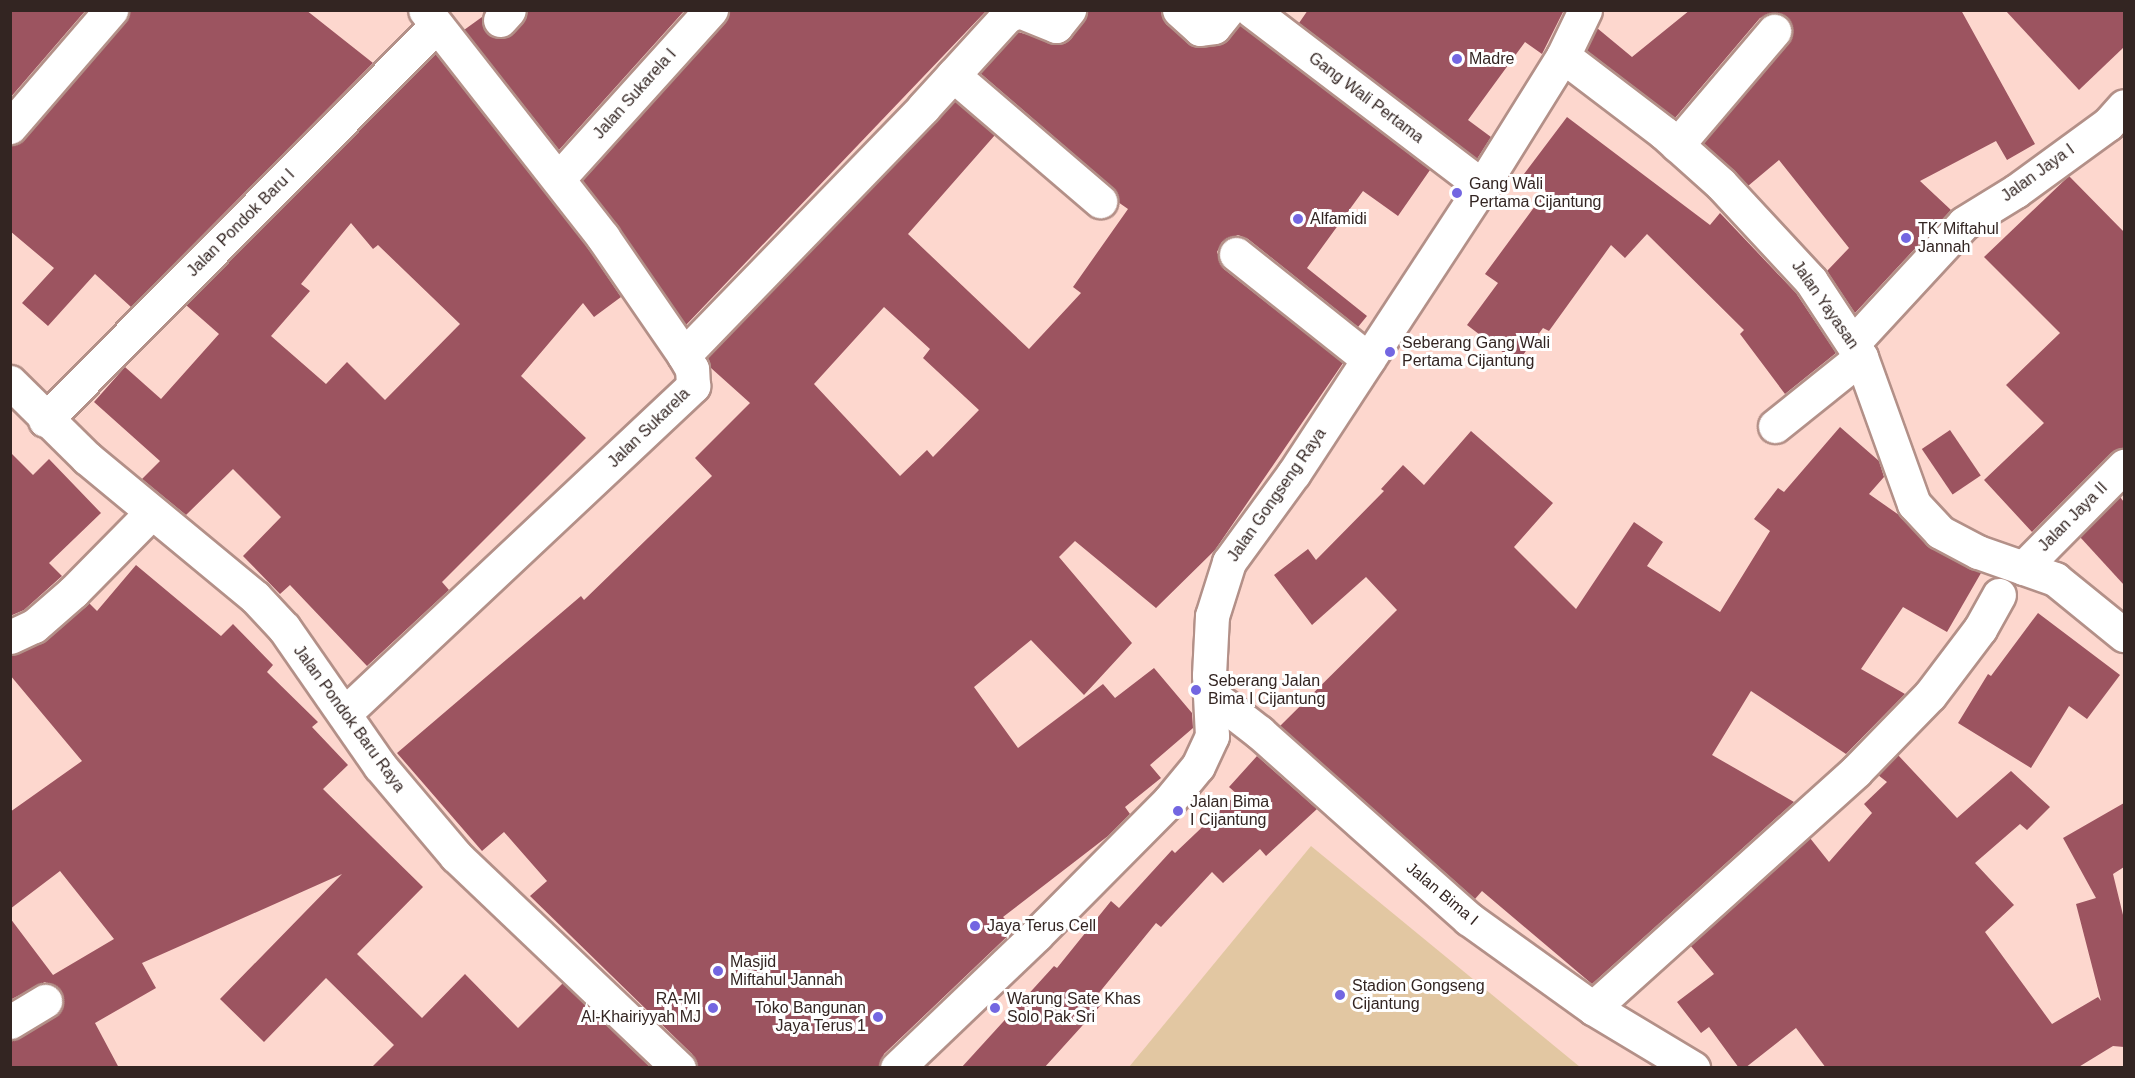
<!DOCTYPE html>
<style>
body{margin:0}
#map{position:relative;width:2135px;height:1078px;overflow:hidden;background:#fdd7ce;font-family:Helvetica,sans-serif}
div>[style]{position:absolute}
.green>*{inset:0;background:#e2c7a2}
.building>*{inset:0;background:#9c5460;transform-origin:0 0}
.roads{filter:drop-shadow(2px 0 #b39088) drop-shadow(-2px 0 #b39088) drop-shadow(0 2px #b39088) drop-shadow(0 -2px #b39088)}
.minor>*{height:33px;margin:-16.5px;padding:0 16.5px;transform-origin:16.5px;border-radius:16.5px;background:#fff}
.tertiary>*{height:33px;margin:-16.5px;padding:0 16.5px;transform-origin:16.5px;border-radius:16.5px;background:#fff}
.dots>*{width:16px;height:16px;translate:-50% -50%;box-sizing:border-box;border:3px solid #fff;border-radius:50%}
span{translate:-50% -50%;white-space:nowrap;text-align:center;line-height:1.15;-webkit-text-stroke:6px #fff;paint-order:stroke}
.poi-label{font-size:16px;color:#332522}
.left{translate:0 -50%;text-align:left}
.right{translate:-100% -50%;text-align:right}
.street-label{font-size:16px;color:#332522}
.frame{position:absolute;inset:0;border:12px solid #332522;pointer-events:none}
</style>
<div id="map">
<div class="green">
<i style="clip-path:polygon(1311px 846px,1580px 1067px,1129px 1067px)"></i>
</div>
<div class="building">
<i style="clip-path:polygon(10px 10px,86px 10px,10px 98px)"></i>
<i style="clip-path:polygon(129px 10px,306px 10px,373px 63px,131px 307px,95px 274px,48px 326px,22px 303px,54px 268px,10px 231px,10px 145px,24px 139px,125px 22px)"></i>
<i style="clip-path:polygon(527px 10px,685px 10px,559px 150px,464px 30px,482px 17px,488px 34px,505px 38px,523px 23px)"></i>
<i style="clip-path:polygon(729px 10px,987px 10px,686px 325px,582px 180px,725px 23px)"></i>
<i style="clip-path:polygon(evenodd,1087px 10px,1161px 10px,1166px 24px,1195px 47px,1217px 45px,1240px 25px,1430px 170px,1398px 216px,1363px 191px,1307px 268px,1367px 316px,1358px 327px,1248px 239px,1238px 235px,1222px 242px,1217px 252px,1224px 269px,1343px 363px,1215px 550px,1156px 608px,1075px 541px,1059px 557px,1132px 643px,1084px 695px,1031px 640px,974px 687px,1018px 748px,1103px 684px,1115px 698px,1154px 668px,1192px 713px,1193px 728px,1150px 765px,1161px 778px,1125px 807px,1130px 814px,1108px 836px,1003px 917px,1015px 929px,884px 1054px,879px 1068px,697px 1068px,692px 1054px,530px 896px,547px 881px,504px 832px,482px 851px,397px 753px,581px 596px,584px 600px,712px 476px,695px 458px,750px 403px,711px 368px,707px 358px,955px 101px,995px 135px,908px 234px,1029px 349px,1081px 293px,1073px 287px,1128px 209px,1118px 202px,1112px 187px,980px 73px,1018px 32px,1061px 44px,1084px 22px,1087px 10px,884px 307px,930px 349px,923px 358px,979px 410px,933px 457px,927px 450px,900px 476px,814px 384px,884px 307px)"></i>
<i style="clip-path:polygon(1308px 10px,1564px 10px,1542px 54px,1525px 42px,1468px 120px,1491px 137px,1477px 159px,1299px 23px)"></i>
<i style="clip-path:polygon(1690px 10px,1961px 10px,2035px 144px,2007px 160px,1996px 141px,1920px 181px,1951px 210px,1855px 313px,1827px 271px,1849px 248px,1779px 160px,1748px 186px,1703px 143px,1788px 43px,1792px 34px,1787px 17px,1777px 13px,1760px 18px,1675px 118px,1586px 50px,1597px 28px,1632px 57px)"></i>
<i style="clip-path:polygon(2005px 10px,2124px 10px,2124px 47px,2079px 90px)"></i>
<i style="clip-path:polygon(evenodd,435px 53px,588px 248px,621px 297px,594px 317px,583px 303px,521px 376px,586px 438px,442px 582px,449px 590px,367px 666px,290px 585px,280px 594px,243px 556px,281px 517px,233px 469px,186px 515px,142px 479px,160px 461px,94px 402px,125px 367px,161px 399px,219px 334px,186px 305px,435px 53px,351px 223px,373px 249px,378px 245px,460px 324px,385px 400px,347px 362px,326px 384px,271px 336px,310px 291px,301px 284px,351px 223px)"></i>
<i style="clip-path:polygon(1567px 117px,1710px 225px,1720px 213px,1796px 293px,1836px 353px,1785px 394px,1740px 334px,1744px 330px,1647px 234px,1625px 258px,1611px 245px,1549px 331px,1543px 328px,1517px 363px,1467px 325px,1498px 283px,1485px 274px,1546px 191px,1524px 174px)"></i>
<i style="clip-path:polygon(2069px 176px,2124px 232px,2124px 448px,2111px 453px,2032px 532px,1984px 480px,2044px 423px,2006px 385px,2060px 333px,1984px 257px)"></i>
<i style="clip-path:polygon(1840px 427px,1879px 461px,1884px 477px,1869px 494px,1899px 515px,1931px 548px,1981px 573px,1947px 632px,1903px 607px,1861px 669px,1905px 694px,1846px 754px,1751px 691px,1712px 755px,1794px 802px,1592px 984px,1482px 891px,1475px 899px,1280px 726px,1397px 610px,1366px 577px,1312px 625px,1274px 575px,1308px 549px,1316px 560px,1384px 491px,1381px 489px,1403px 465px,1424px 485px,1471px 431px,1553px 503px,1514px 547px,1576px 609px,1634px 522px,1663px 542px,1647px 566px,1720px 612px,1770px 531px,1754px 519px,1778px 488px,1784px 492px)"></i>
<i style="left:1950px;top:430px;width:55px;height:34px;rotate:56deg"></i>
<i style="clip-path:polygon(10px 452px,33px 475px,49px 459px,101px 513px,49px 563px,62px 576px,24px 610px,10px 616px)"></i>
<i style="clip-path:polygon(2120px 497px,2124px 502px,2124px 585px,2080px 537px)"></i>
<i style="clip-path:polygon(136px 565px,221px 636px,233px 624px,273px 665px,267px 672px,318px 722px,312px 727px,348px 765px,323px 789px,423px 887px,357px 954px,422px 1018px,465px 974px,518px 1028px,563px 983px,651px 1068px,371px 1068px,394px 1045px,326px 978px,264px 1042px,220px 999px,342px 874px,142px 963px,156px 988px,95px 1023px,119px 1068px,10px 1068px,10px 1041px,55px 1017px,64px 1001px,61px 991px,45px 982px,10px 1000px,10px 918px,53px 975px,114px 939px,60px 871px,10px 909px,10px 812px,82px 761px,10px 675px,10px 655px,46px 640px,89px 603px,97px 611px)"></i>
<i style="clip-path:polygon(2038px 613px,2120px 675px,2087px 719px,2069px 706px,2031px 768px,1958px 723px,1988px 674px,1991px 676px)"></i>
<i style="clip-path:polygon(1898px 755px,1957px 818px,2011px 771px,2050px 807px,2027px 830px,2020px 824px,1975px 863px,2014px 905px,1985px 932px,2052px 1024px,2098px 997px,2101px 1001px,2076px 904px,2096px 898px,2063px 838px,2124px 803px,2124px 867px,2113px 874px,2124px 919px,2124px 1047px,2113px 1046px,2077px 1068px,1826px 1068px,1796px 1028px,1745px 1068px,1739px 1068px,1709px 1027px,1701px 1033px,1677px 1002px,1714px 974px,1690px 945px,1810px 838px,1829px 862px,1872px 813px,1864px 804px,1887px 782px,1878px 775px)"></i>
<i style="clip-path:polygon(1257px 756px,1317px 809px,1266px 856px,1260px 849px,1223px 883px,1212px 872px,1161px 927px,1156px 923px,1094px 999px,1101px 1005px,1044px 1068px,961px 1068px,1054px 966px,1057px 968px,1111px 901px,1119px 908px,1172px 850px,1175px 853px,1237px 794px,1229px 787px)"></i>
</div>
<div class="roads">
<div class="minor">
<i style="left:1179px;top:10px;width:28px;rotate:42deg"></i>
<i style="left:1200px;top:29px;width:14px;rotate:-8deg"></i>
<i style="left:1214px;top:27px;width:22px;rotate:-51deg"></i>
<i style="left:1251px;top:10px;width:290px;rotate:37.3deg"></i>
<i style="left:500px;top:20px;width:13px;rotate:-48deg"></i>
<i style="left:1563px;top:56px;width:127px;rotate:37.3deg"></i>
<i style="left:1664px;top:133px;width:76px;rotate:41.8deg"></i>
<i style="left:1721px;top:184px;width:132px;rotate:47.1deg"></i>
<i style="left:1811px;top:281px;width:91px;rotate:56.7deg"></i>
<i style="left:1861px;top:357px;width:156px;rotate:70.2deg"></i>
<i style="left:1914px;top:504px;width:38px;rotate:47deg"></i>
<i style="left:1940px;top:532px;width:43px;rotate:27.8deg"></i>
<i style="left:1978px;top:552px;width:82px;rotate:19.3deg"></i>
<i style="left:2055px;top:579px;width:89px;rotate:39.1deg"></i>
<i style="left:953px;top:75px;width:194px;rotate:40.6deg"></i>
<i style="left:10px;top:127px;width:155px;rotate:-49.2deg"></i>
<i style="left:1677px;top:145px;width:150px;rotate:-49.6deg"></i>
<i style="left:559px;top:178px;width:227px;rotate:-47.9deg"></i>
<i style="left:1236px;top:254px;width:169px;rotate:38.5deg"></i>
<i style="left:1853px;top:343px;width:163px;rotate:-47.2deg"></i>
<i style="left:1964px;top:223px;width:61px;rotate:-31.6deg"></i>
<i style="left:2016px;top:191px;width:114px;rotate:-36.1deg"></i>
<i style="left:2108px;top:124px;width:24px;rotate:-48deg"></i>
<i style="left:684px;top:355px;width:344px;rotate:-45.9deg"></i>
<i style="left:923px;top:108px;width:125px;rotate:-47.6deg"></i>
<i style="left:1007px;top:16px;width:13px;rotate:-23deg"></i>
<i style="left:1019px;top:11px;width:40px;rotate:22deg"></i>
<i style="left:1056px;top:26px;width:21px;rotate:-51deg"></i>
<i style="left:10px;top:382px;width:108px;rotate:44.6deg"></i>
<i style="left:87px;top:458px;width:218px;rotate:39.6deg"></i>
<i style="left:255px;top:597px;width:42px;rotate:46.9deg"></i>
<i style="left:284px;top:628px;width:168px;rotate:55.2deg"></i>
<i style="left:380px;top:766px;width:118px;rotate:49.8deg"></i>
<i style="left:456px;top:856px;width:308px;rotate:43.6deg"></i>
<i style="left:45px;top:420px;width:556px;rotate:-45.22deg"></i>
<i style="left:1775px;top:426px;width:110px;rotate:-38.7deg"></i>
<i style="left:2023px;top:568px;width:144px;rotate:-45.3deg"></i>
<i style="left:10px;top:637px;width:26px;rotate:-25deg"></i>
<i style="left:34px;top:626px;width:52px;rotate:-41.1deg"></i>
<i style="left:73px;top:592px;width:111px;rotate:-45.4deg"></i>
<i style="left:1210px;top:694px;width:62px;rotate:37.8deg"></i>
<i style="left:1259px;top:732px;width:281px;rotate:41.7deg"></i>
<i style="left:1469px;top:919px;width:153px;rotate:35.7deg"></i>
<i style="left:1593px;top:1008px;width:117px;rotate:31deg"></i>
<i style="left:345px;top:713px;width:478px;rotate:-43.2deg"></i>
<i style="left:693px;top:386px;width:17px;rotate:-93deg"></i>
<i style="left:692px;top:369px;width:16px;rotate:-120deg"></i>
<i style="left:684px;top:355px;width:143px;rotate:-124.5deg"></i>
<i style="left:603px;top:237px;width:288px;rotate:-128.1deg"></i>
<i style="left:1593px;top:1008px;width:354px;rotate:-42deg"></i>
<i style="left:1856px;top:771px;width:106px;rotate:-45.8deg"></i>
<i style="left:1930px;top:695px;width:83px;rotate:-52.9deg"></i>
<i style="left:1980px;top:629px;width:39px;rotate:-61deg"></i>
<i style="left:10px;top:1022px;width:41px;rotate:-31deg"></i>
</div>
<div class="tertiary">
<i style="left:897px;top:1068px;width:192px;rotate:-43.7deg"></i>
<i style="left:1036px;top:935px;width:189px;rotate:-45.2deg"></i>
<i style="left:1169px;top:801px;width:45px;rotate:-50.4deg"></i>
<i style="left:1198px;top:766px;width:33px;rotate:-65deg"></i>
<i style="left:1212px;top:736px;width:61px;rotate:-92.8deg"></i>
<i style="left:1209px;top:675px;width:59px;rotate:-87.1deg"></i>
<i style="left:1212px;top:616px;width:57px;rotate:-72.5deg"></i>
<i style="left:1229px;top:562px;width:110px;rotate:-53.9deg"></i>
<i style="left:1294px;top:473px;width:343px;rotate:-56.8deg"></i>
<i style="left:1482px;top:186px;width:153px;rotate:-58.1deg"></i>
<i style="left:1563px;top:56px;width:51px;rotate:-64.4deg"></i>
</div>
</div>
<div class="dots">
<i style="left:1457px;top:59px;background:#7366e1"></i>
<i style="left:1457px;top:193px;background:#7366e1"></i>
<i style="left:1298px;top:219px;background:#7366e1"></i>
<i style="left:1906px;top:238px;background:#7366e1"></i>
<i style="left:1390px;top:352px;background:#7366e1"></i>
<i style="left:1196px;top:690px;background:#7366e1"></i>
<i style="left:1178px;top:811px;background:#7366e1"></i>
<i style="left:975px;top:926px;background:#7366e1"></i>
<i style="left:718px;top:971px;background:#7366e1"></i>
<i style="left:1340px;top:995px;background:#7366e1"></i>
<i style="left:713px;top:1008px;background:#7366e1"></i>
<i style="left:995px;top:1008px;background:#7366e1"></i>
<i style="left:878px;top:1017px;background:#7366e1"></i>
</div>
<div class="poi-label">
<span class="left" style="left:1469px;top:59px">Madre</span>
<span class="left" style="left:1469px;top:193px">Gang Wali<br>Pertama Cijantung</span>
<span class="left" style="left:1310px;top:219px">Alfamidi</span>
<span class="left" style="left:1918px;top:238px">TK Miftahul<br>Jannah</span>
<span class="left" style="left:1402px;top:352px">Seberang Gang Wali<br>Pertama Cijantung</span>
<span class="left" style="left:1208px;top:690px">Seberang Jalan<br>Bima I Cijantung</span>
<span class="left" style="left:1190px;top:811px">Jalan Bima<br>I Cijantung</span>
<span class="left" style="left:987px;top:926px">Jaya Terus Cell</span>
<span class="left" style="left:730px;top:971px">Masjid<br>Miftahul Jannah</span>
<span class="left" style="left:1352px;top:995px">Stadion Gongseng<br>Cijantung</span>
<span class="right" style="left:701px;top:1008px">RA-MI<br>Al-Khairiyyah MJ</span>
<span class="left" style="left:1007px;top:1008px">Warung Sate Khas<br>Solo Pak Sri</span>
<span class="right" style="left:866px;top:1017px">Toko Bangunan<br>Jaya Terus 1</span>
</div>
<div class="street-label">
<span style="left:635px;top:94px;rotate:-48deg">Jalan Sukarela I</span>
<span style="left:1366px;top:98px;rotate:37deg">Gang Wali Pertama</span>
<span style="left:2038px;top:173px;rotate:-36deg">Jalan Jaya I</span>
<span style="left:241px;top:223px;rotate:-45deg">Jalan Pondok Baru I</span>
<span style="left:1825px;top:305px;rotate:55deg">Jalan Yayasan</span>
<span style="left:649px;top:428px;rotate:-44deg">Jalan Sukarela</span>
<span style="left:1277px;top:495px;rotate:-55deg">Jalan Gongseng Raya</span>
<span style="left:2073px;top:517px;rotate:-45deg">Jalan Jaya II</span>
<span style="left:349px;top:719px;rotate:54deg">Jalan Pondok Baru Raya</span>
<span style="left:1442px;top:894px;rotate:40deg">Jalan Bima I</span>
</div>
<div class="frame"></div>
</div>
